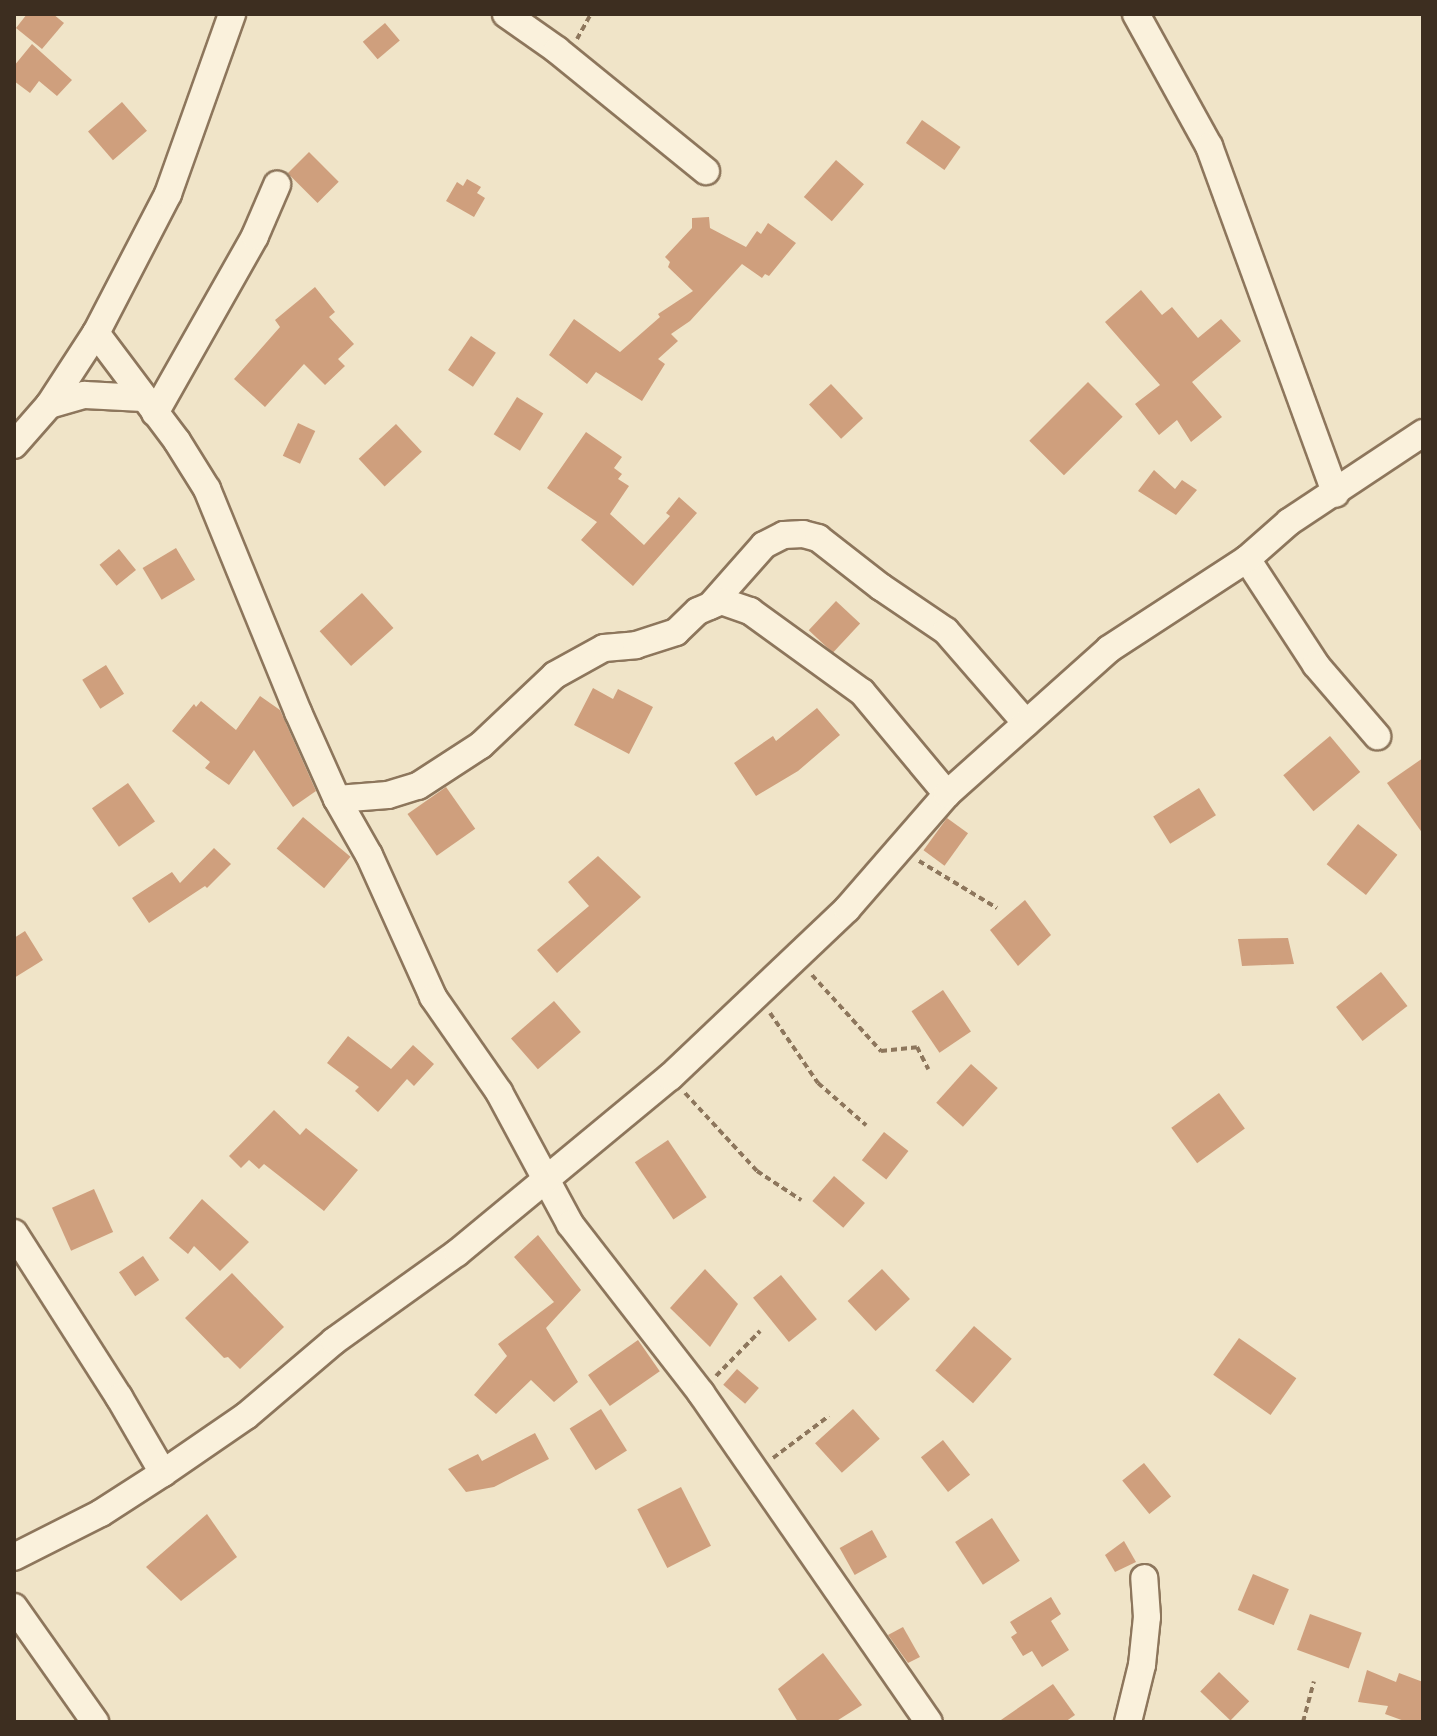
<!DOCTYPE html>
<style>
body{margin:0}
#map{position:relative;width:1437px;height:1736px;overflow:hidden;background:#f0e4c8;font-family:Georgia,serif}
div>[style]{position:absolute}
.building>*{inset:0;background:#cf9f7d;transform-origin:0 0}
.path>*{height:4px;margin-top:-2px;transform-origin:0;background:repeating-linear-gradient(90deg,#8d765c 0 6px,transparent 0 10px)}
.roads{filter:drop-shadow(2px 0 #8d765c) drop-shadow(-2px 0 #8d765c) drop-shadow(0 2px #8d765c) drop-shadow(0 -2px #8d765c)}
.minor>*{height:26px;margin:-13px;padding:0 13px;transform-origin:13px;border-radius:13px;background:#faf1dc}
span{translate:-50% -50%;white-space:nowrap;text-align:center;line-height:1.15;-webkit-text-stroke:7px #f7eed8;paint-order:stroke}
.frame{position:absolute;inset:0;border:16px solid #3d2e20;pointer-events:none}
</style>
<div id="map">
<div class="building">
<i style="clip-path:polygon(27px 14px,53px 14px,64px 23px,42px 49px,16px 28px)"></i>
<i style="left:385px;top:23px;width:23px;height:29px;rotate:50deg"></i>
<i style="clip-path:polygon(32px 44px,72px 80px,57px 96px,39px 81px,30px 93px,14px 81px,14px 66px)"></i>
<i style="left:122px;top:102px;width:38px;height:45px;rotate:49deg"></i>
<i style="left:922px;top:120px;width:47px;height:28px;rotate:35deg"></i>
<i style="left:309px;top:152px;width:42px;height:30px;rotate:45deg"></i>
<i style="left:836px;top:160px;width:37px;height:49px;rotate:41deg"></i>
<i style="clip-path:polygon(467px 179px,481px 187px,477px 193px,485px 198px,474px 217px,446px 201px,457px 182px,463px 186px)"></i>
<i style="clip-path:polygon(709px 217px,710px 228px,746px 247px,757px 231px,761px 234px,768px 223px,796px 243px,769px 276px,765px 274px,762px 278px,742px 264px,690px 321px,671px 334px,678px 341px,658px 359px,665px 364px,642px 401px,596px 372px,587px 384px,549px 355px,574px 319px,620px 352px,660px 317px,658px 314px,693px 291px,668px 267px,670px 262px,665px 257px,692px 228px,692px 218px)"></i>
<i style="clip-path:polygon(315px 287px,335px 312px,329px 317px,354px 344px,338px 359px,345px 366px,325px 385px,304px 364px,265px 407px,234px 379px,280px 327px,275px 320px)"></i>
<i style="clip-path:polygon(1141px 290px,1162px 315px,1172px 307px,1198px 338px,1221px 319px,1241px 341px,1192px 382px,1222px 417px,1191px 442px,1177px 420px,1159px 435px,1135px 404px,1160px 385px,1105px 322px)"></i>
<i style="left:471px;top:336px;width:30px;height:41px;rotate:34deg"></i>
<i style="left:1088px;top:382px;width:49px;height:83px;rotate:45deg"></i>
<i style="left:831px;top:384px;width:47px;height:30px;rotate:47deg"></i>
<i style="left:517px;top:397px;width:31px;height:44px;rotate:32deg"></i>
<i style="left:298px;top:423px;width:19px;height:36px;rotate:25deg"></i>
<i style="left:396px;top:424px;width:38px;height:51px;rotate:47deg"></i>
<i style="clip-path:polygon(586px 432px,622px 457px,614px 468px,622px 474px,618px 479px,629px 486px,610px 514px,644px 545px,670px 516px,666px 513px,679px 497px,697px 513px,633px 586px,581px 540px,597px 522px,547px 488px)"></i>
<i style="clip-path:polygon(1154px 470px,1175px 489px,1182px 480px,1197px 490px,1176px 515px,1138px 491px)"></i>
<i style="left:176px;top:548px;width:37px;height:39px;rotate:59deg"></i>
<i style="left:119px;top:549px;width:27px;height:25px;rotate:51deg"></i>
<i style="left:362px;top:593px;width:47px;height:57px;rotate:48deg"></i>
<i style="left:836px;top:601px;width:33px;height:40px;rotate:43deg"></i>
<i style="left:106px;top:665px;width:34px;height:28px;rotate:58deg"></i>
<i style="clip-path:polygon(593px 688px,613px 699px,618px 689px,653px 707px,629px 754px,574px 725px)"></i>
<i style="clip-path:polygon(260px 696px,280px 710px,316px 791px,293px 807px,254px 750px,229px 785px,205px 768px,210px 762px,172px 731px,194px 704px,196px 707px,201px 701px,236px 730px)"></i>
<i style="clip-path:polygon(817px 708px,840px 735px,798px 771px,756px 796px,734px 763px,773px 736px,776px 741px)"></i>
<i style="left:1330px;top:736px;width:47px;height:61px;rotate:50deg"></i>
<i style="clip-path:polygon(1423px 758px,1423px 834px,1387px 783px)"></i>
<i style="left:128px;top:783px;width:47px;height:44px;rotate:55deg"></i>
<i style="left:446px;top:787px;width:51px;height:47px;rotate:55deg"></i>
<i style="left:1199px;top:788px;width:32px;height:54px;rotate:58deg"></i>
<i style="left:303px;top:817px;width:62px;height:41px;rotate:40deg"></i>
<i style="left:947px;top:818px;width:26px;height:40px;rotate:36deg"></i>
<i style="left:1358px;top:824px;width:50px;height:51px;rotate:38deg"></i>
<i style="clip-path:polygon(214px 848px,231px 864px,207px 888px,205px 886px,149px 923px,132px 898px,172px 872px,180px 883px)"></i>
<i style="clip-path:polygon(598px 856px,641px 897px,557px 973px,537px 950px,589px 906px,568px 882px)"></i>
<i style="clip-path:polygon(1025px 900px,1051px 935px,1018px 966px,990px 930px)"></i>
<i style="clip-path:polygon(25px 931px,43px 960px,14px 978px,14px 938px)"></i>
<i style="clip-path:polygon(1288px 938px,1294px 964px,1242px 966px,1238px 939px)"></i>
<i style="left:1381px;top:972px;width:43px;height:57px;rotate:52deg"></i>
<i style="left:943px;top:990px;width:50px;height:38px;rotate:56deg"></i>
<i style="left:554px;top:1001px;width:41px;height:57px;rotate:49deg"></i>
<i style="clip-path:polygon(348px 1036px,391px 1069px,413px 1045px,434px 1064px,414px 1086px,407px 1079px,378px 1112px,355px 1091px,359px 1087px,327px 1063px)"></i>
<i style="left:971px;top:1064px;width:36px;height:52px;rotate:42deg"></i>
<i style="left:1219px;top:1093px;width:44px;height:59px;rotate:54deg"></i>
<i style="clip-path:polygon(274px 1110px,300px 1135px,306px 1128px,358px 1170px,324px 1211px,264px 1164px,259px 1169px,249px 1160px,241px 1168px,229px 1156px)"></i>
<i style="left:884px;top:1132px;width:31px;height:36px;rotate:38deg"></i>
<i style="left:668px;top:1140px;width:69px;height:40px;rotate:56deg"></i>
<i style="left:834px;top:1176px;width:41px;height:33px;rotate:41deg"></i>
<i style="left:94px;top:1189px;width:47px;height:46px;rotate:66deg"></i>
<i style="clip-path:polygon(202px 1199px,249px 1242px,220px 1271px,194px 1246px,188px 1254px,169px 1238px)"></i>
<i style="clip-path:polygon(538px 1235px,581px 1290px,546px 1328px,578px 1382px,554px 1402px,531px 1380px,496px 1414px,474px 1395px,507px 1356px,498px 1344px,554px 1302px,514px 1257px)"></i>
<i style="left:143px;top:1256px;width:29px;height:29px;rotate:56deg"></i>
<i style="clip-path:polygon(705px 1269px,738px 1304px,710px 1347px,670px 1308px)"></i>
<i style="left:882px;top:1269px;width:41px;height:47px;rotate:47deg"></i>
<i style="clip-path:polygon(232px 1273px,284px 1327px,240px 1369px,228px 1357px,224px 1358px,185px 1318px)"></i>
<i style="left:781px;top:1275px;width:57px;height:36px;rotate:51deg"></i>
<i style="left:974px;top:1326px;width:50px;height:59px;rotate:41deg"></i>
<i style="left:1239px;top:1338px;width:70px;height:45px;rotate:35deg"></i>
<i style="left:638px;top:1340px;width:38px;height:61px;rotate:55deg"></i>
<i style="left:737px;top:1369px;width:29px;height:21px;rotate:41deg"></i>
<i style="left:601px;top:1409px;width:49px;height:37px;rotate:58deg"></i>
<i style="left:853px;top:1409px;width:40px;height:51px;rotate:48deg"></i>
<i style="clip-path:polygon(535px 1433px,549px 1459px,494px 1487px,466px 1492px,448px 1469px,478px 1454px,482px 1461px)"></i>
<i style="left:943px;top:1440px;width:44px;height:28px;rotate:52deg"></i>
<i style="left:1144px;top:1463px;width:43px;height:28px;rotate:51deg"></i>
<i style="left:681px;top:1487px;width:66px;height:49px;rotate:63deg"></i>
<i style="clip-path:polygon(207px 1514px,237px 1557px,181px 1601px,146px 1567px)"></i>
<i style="left:992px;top:1518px;width:51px;height:44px;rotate:57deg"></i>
<i style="left:872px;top:1530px;width:31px;height:37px;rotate:61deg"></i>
<i style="clip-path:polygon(1124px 1541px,1136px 1562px,1115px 1572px,1105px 1555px)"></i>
<i style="left:1253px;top:1574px;width:39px;height:39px;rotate:23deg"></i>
<i style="clip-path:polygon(1051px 1597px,1061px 1614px,1051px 1621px,1069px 1650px,1042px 1667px,1032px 1651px,1023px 1656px,1011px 1637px,1017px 1633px,1010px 1622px)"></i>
<i style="left:1310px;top:1614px;width:55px;height:38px;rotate:20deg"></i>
<i style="clip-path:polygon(903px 1627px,920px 1657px,908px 1663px,888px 1635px)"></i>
<i style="clip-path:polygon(823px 1653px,862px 1705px,835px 1722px,798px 1722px,778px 1689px)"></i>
<i style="clip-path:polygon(1367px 1670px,1396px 1682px,1399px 1673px,1423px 1682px,1423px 1722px,1407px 1722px,1385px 1714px,1388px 1706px,1358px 1702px)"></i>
<i style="left:1219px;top:1672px;width:42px;height:27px;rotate:44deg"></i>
<i style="clip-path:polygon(1053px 1684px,1075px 1715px,1065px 1722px,998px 1722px)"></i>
</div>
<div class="path">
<i style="left:577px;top:39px;width:29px;rotate:-61deg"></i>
<i style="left:919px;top:861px;width:91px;rotate:31.1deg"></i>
<i style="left:812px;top:975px;width:103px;rotate:47.8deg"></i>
<i style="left:881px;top:1051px;width:36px;rotate:-6deg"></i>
<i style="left:917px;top:1047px;width:25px;rotate:63deg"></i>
<i style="left:770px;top:1013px;width:85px;rotate:55.6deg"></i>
<i style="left:818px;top:1083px;width:64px;rotate:41.2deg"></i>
<i style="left:685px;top:1093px;width:106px;rotate:47.3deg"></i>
<i style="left:757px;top:1171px;width:53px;rotate:33.4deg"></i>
<i style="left:716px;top:1376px;width:63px;rotate:-45.6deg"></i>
<i style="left:773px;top:1458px;width:70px;rotate:-36.9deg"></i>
<i style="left:1303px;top:1722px;width:42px;rotate:-75deg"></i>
</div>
<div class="roads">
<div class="minor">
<i style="left:506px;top:14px;width:62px;rotate:35.2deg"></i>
<i style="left:557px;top:50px;width:192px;rotate:39.1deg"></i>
<i style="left:1136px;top:14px;width:151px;rotate:61.1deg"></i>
<i style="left:1209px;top:146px;width:370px;rotate:70deg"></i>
<i style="left:96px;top:333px;width:135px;rotate:53.1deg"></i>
<i style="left:177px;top:441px;width:57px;rotate:58deg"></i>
<i style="left:207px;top:489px;width:241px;rotate:67.8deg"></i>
<i style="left:298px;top:712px;width:95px;rotate:65.9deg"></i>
<i style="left:337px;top:799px;width:64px;rotate:60.3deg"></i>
<i style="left:369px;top:855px;width:156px;rotate:65.7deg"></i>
<i style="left:433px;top:997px;width:116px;rotate:55.2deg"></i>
<i style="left:499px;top:1092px;width:150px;rotate:61.7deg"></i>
<i style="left:570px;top:1224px;width:214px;rotate:52.2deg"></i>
<i style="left:701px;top:1393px;width:400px;rotate:55.3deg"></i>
<i style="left:49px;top:405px;width:37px;rotate:-16deg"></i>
<i style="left:85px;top:395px;width:58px;rotate:3deg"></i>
<i style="left:155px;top:413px;width:203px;rotate:-60.5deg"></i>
<i style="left:255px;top:236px;width:56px;rotate:-66.7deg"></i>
<i style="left:14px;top:445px;width:53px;rotate:-48.8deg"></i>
<i style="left:49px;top:405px;width:86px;rotate:-56.9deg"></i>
<i style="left:96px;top:333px;width:157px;rotate:-62.6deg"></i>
<i style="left:168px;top:194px;width:191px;rotate:-70.4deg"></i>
<i style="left:1247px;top:559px;width:126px;rotate:56.9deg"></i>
<i style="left:1316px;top:665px;width:94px;rotate:49.3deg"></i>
<i style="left:710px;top:606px;width:81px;rotate:-48.5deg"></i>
<i style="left:764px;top:545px;width:22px;rotate:-27deg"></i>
<i style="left:784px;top:535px;width:19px;rotate:-3deg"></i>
<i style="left:803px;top:534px;width:16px;rotate:15deg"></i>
<i style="left:818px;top:538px;width:80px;rotate:37.9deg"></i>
<i style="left:881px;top:587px;width:78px;rotate:34.1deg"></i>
<i style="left:946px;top:631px;width:122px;rotate:49deg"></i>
<i style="left:337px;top:799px;width:51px;rotate:-4.5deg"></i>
<i style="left:388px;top:795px;width:31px;rotate:-17deg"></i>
<i style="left:418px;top:786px;width:75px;rotate:-33.1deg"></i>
<i style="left:481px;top:745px;width:102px;rotate:-43.4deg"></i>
<i style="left:555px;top:675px;width:56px;rotate:-28.9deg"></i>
<i style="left:604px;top:648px;width:32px;rotate:-5deg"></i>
<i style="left:636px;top:645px;width:42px;rotate:-18deg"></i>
<i style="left:676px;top:632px;width:30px;rotate:-44deg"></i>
<i style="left:698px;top:611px;width:25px;rotate:-23deg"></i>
<i style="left:721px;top:601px;width:31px;rotate:19deg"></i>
<i style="left:750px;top:611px;width:138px;rotate:35.9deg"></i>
<i style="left:862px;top:692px;width:133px;rotate:50.2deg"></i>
<i style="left:14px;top:1233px;width:195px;rotate:57.4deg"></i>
<i style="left:119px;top:1397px;width:88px;rotate:59.9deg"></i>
<i style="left:14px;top:1557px;width:97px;rotate:-26.8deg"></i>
<i style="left:101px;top:1513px;width:74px;rotate:-32.8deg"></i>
<i style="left:163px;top:1473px;width:101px;rotate:-34.5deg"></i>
<i style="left:246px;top:1416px;width:116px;rotate:-40.4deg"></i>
<i style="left:334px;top:1341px;width:151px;rotate:-35.6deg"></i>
<i style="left:457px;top:1253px;width:276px;rotate:-39.6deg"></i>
<i style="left:670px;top:1077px;width:244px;rotate:-43.5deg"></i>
<i style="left:847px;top:909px;width:152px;rotate:-49deg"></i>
<i style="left:947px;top:794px;width:217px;rotate:-41.8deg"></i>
<i style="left:1109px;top:649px;width:165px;rotate:-33.1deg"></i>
<i style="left:1247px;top:559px;width:56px;rotate:-41.4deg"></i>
<i style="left:1289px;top:522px;width:161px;rotate:-33.6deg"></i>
<i style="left:14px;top:1607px;width:141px;rotate:54.8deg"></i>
<i style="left:1128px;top:1722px;width:59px;rotate:-76.2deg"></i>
<i style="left:1142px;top:1665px;width:48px;rotate:-84.1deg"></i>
<i style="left:1147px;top:1617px;width:39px;rotate:-94deg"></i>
</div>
</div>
<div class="frame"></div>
</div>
